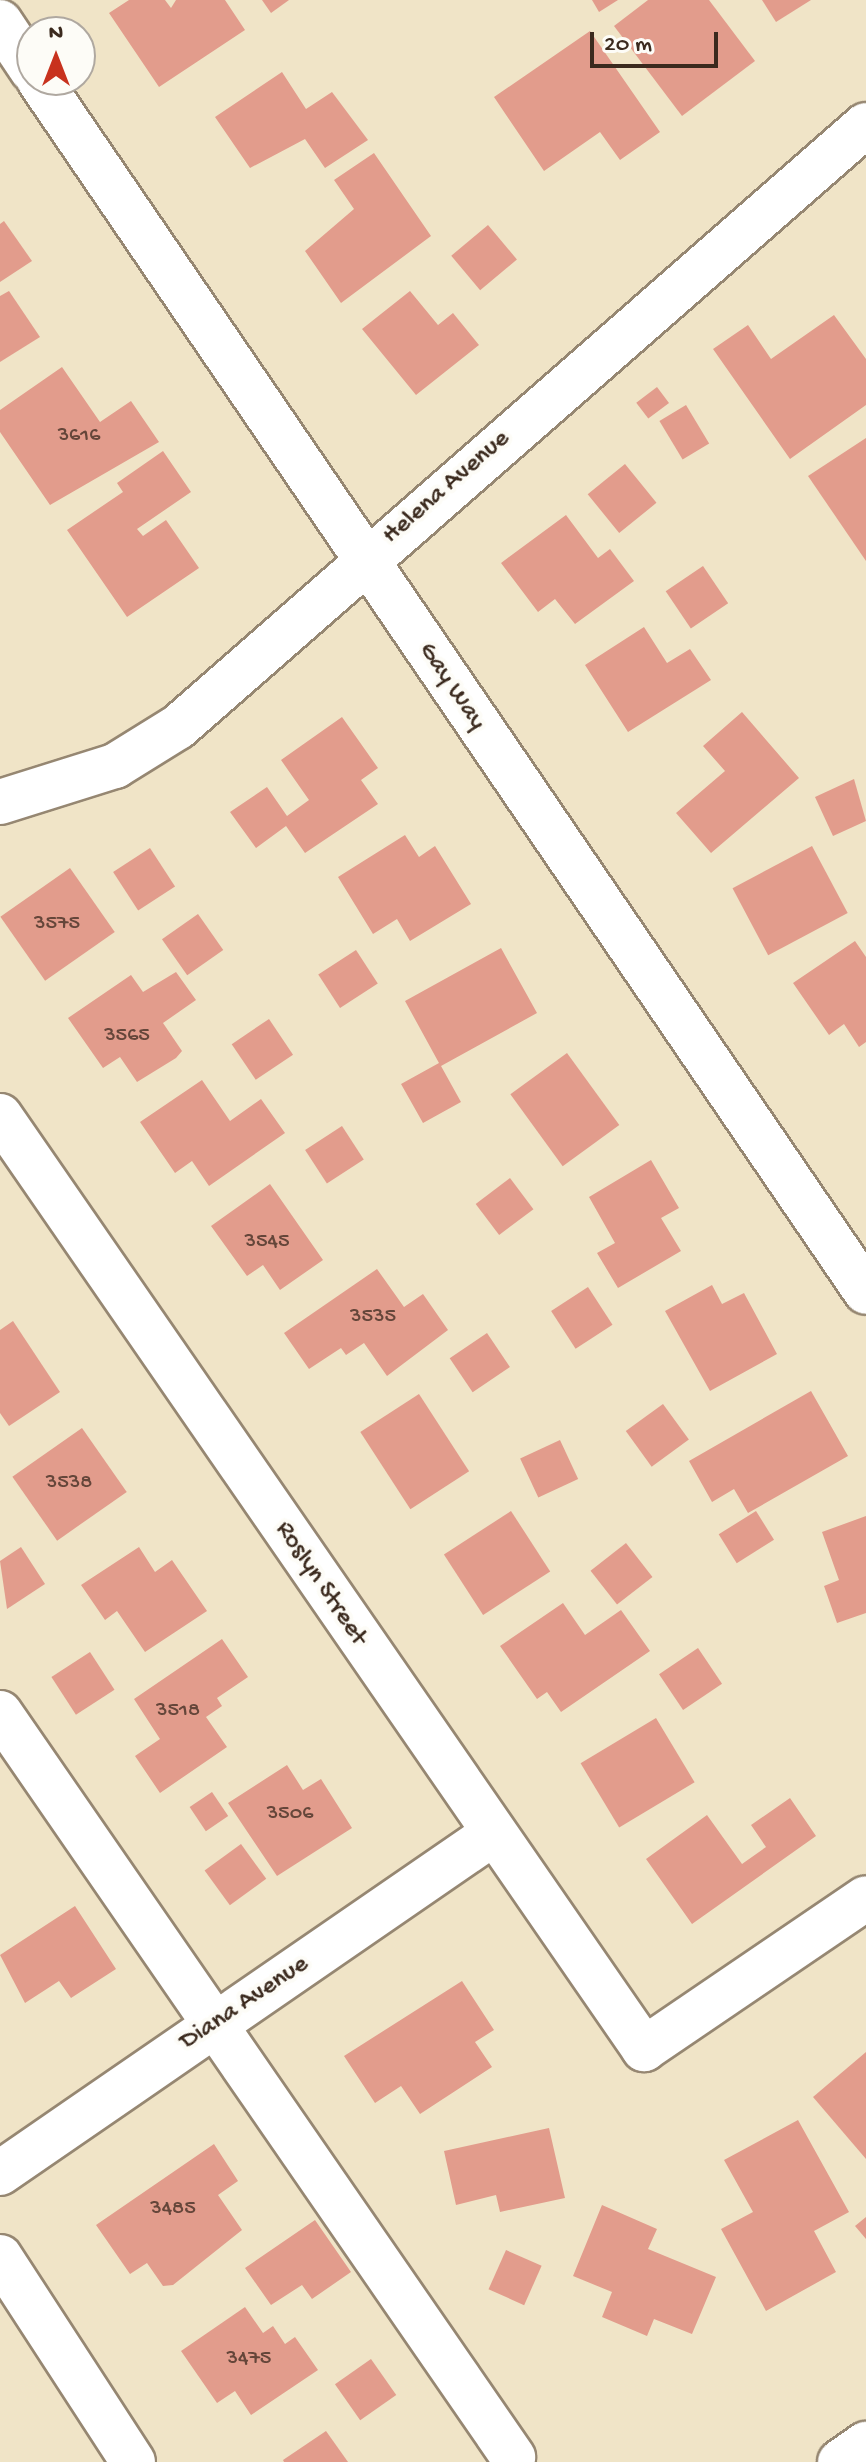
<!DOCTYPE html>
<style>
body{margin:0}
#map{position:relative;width:866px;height:2462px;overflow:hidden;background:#f0e4c7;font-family:"Gochi Hand",sans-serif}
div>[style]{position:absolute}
.building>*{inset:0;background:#e29c8c;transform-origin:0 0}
.roads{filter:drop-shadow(2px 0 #968772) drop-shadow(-2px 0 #968772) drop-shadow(0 2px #968772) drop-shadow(0 -2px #968772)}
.minor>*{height:44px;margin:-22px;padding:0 22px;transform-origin:22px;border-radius:22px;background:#fff}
.highway>*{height:44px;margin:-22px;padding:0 22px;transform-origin:22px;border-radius:22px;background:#fff}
span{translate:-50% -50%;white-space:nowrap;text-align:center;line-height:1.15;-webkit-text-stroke:8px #fdfcf7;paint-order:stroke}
.number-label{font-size:22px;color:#65463a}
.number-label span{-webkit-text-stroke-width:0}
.street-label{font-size:26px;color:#3b2a1e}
.north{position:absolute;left:16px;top:16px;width:80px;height:80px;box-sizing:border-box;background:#fdfcf7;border:2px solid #afa8a0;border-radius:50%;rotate:0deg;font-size:22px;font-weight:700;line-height:32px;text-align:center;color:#3b2a1e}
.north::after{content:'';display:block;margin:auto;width:28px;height:36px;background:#c8321e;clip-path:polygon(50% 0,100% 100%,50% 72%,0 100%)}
.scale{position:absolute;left:590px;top:32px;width:128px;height:36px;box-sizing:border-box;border:4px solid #3b2a1e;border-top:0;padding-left:10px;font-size:24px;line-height:28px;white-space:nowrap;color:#3b2a1e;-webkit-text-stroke:6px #fdfcf7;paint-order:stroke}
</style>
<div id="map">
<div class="building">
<i style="clip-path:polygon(129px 0,165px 0,171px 8px,176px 0,225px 0,245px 30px,159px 87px,109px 13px)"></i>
<i style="clip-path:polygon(262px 0,289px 0,271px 13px)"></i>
<i style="clip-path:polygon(592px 0,618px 0,599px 12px)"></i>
<i style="clip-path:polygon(648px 0,709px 0,755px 61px,682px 116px,614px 26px)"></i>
<i style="clip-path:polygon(762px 0,811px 0,776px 22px)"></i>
<i style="clip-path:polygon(590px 31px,660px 132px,620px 160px,600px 132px,544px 171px,494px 97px)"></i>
<i style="clip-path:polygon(282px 72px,306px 109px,332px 92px,368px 140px,325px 168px,305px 139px,250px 168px,215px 117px)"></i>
<i style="clip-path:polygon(374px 153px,431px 236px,341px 303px,305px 251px,354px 209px,334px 180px)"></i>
<i style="clip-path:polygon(4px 221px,32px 261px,0 282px,0 224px)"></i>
<i style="left:488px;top:225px;width:45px;height:48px;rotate:50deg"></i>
<i style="clip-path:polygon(9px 291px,40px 337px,0 362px,0 296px)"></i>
<i style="clip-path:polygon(410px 291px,438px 325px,453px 313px,479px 345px,416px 395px,362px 329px)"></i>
<i style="clip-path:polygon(834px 315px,866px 359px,866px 405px,790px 459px,713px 349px,748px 325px,771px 359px)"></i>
<i style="clip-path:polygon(62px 367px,100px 422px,131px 401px,159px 442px,50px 505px,0 432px,0 410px)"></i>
<i style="left:657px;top:387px;width:20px;height:26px;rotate:53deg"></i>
<i style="left:686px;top:405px;width:45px;height:31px;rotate:59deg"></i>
<i style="clip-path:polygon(866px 438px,866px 561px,808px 476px)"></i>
<i style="clip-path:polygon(163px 451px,191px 492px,137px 529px,143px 536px,166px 520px,199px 568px,127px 617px,67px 530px,123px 492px,117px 483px)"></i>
<i style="left:625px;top:464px;width:50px;height:48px;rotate:51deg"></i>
<i style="clip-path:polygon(566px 515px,598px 558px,610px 549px,634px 581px,575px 624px,555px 599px,538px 612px,501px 563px)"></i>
<i style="left:703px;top:566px;width:45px;height:45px;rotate:56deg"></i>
<i style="clip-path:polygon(644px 627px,667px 663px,690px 649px,711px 680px,628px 732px,585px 665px)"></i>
<i style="clip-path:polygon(742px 712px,799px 778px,711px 853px,676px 813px,725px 771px,703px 746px)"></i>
<i style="clip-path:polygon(342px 717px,378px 768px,361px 780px,378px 804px,305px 853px,286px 826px,256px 848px,230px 812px,267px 787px,287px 816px,309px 800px,281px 760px)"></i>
<i style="clip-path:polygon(854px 779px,866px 821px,833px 836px,815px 797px)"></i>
<i style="clip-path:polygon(405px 835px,419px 857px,435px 846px,471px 904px,410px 941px,397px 919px,373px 934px,338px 877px)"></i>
<i style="left:812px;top:846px;width:76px;height:90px;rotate:62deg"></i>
<i style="left:150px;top:848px;width:46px;height:44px;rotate:57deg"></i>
<i style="left:70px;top:868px;width:78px;height:85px;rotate:55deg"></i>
<i style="left:198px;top:914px;width:44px;height:44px;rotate:55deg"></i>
<i style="clip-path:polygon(855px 941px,866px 957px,866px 1042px,859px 1047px,844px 1024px,829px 1035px,793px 983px)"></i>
<i style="clip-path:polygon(501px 948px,537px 1013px,441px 1066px,461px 1102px,423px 1123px,401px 1084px,439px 1063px,405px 1001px)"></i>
<i style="left:356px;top:950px;width:40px;height:45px;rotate:57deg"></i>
<i style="clip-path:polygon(176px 972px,196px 1000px,163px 1023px,182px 1051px,176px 1058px,137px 1082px,120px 1057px,103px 1068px,68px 1018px,131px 975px,143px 992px)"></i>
<i style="left:269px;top:1019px;width:43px;height:45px;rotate:56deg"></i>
<i style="left:567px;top:1053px;width:89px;height:70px;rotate:54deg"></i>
<i style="clip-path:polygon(202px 1080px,230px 1121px,261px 1099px,285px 1133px,209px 1186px,192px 1161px,175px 1173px,140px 1122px)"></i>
<i style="left:342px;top:1126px;width:40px;height:44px;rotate:57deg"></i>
<i style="clip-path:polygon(651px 1160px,679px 1208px,661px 1218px,681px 1251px,618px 1288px,597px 1253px,615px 1243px,589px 1197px)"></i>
<i style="left:510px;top:1178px;width:39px;height:43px;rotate:53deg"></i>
<i style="clip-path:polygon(270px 1184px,323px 1260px,280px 1290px,263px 1265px,247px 1276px,211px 1226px)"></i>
<i style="clip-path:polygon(377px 1269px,404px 1307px,423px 1294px,448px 1330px,387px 1376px,364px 1343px,346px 1355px,341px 1348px,309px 1369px,284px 1333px)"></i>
<i style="clip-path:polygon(712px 1285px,722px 1304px,744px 1293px,777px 1354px,710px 1391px,665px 1311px)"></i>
<i style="left:588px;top:1287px;width:45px;height:44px;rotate:57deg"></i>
<i style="clip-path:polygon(13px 1321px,60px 1392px,9px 1426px,0 1413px,0 1330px)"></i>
<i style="left:487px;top:1333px;width:41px;height:45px;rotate:56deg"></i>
<i style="clip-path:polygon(811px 1391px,848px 1456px,748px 1513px,734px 1489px,712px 1502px,689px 1461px)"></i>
<i style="left:419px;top:1394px;width:92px;height:70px;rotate:57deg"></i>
<i style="left:663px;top:1404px;width:44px;height:46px;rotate:54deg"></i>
<i style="left:82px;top:1428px;width:78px;height:85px;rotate:55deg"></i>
<i style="left:560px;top:1440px;width:43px;height:44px;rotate:65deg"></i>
<i style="left:511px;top:1511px;width:72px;height:80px;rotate:57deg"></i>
<i style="left:756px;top:1511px;width:34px;height:44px;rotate:58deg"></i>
<i style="clip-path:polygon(866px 1516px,866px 1613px,837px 1623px,824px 1586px,839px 1580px,822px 1532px)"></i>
<i style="left:626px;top:1543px;width:43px;height:45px;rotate:52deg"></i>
<i style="clip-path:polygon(21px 1547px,45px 1584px,7px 1609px,0 1561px)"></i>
<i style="clip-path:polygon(139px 1547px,155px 1572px,172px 1560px,207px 1611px,145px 1652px,117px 1611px,105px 1620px,81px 1585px)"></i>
<i style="clip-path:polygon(563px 1603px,585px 1635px,621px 1610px,650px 1651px,561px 1712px,547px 1692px,537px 1699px,500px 1646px)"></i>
<i style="clip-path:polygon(222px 1639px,248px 1677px,217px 1698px,222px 1706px,206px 1717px,227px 1747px,160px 1793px,135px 1756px,160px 1739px,134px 1699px)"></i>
<i style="left:698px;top:1648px;width:43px;height:47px;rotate:56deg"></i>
<i style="left:90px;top:1652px;width:45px;height:46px;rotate:57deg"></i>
<i style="left:656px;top:1718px;width:75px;height:88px;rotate:59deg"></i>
<i style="clip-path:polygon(287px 1765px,303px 1790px,321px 1779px,352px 1828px,277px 1876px,228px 1803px)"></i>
<i style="left:212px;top:1792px;width:29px;height:27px;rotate:56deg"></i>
<i style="clip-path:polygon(790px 1798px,816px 1836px,692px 1924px,646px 1859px,707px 1815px,742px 1864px,766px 1847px,751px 1825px)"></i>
<i style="left:241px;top:1844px;width:43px;height:45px;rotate:54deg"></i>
<i style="clip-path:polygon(75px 1906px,116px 1969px,71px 1998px,59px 1981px,25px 2003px,0 1955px)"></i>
<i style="clip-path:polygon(462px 1981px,494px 2030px,475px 2042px,492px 2067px,420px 2114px,401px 2086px,375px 2103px,344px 2056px)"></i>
<i style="clip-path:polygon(866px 2052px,866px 2159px,813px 2097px)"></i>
<i style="clip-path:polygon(798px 2120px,849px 2212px,814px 2231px,836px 2272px,766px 2311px,721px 2229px,753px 2212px,724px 2160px)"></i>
<i style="clip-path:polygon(549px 2128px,565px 2198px,500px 2212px,496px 2195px,456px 2205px,444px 2151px)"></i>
<i style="clip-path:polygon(214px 2144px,238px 2181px,218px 2195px,242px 2230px,173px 2285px,163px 2286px,147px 2263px,130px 2274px,96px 2225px)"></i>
<i style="clip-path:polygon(602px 2205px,657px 2229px,648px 2249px,716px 2277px,692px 2334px,654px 2319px,647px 2336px,602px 2317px,612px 2292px,573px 2276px)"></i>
<i style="clip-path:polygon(866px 2217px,866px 2239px,855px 2226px)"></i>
<i style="clip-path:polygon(315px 2220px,351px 2272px,312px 2299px,302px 2285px,271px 2305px,245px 2268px)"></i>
<i style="left:506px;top:2250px;width:39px;height:43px;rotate:24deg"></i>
<i style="clip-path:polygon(245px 2307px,263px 2333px,273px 2326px,285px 2344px,295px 2337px,318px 2370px,251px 2415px,235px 2391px,217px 2403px,181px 2351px)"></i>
<i style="left:371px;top:2359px;width:44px;height:44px;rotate:55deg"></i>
<i style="clip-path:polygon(326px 2431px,348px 2462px,284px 2462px,283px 2460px)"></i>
</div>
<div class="roads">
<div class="minor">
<i style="left:0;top:22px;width:58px;rotate:56.3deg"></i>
<i style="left:39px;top:80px;width:1467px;rotate:55.69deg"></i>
<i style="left:0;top:802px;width:121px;rotate:-17.4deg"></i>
<i style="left:115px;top:766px;width:74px;rotate:-31.8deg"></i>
<i style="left:178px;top:727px;width:914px;rotate:-41.19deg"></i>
<i style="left:0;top:1116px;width:1134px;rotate:55.38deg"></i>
<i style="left:644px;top:2049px;width:268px;rotate:-34.2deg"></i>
<i style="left:0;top:1713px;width:904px;rotate:55.41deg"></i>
<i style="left:0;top:2173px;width:596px;rotate:-34.54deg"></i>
<i style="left:0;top:2257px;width:244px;rotate:57deg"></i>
</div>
<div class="highway">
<i style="left:840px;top:2462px;width:32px;rotate:-35deg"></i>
</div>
</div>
<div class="number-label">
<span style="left:79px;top:437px">3616</span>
<span style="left:57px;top:925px">3575</span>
<span style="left:127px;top:1037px">3565</span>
<span style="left:267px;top:1243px">3545</span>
<span style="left:373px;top:1318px">3535</span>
<span style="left:69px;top:1484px">3538</span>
<span style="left:178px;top:1712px">3518</span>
<span style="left:290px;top:1815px">3506</span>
<span style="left:173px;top:2210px">3485</span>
<span style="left:249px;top:2360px">3475</span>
</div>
<div class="street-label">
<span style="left:447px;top:488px;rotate:-41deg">Helena Avenue</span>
<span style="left:451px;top:687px;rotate:56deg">Gay Way</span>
<span style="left:320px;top:1584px;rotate:56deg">Roslyn Street</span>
<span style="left:245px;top:2004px;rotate:-34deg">Diana Avenue</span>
</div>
<div class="north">N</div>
<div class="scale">20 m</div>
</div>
